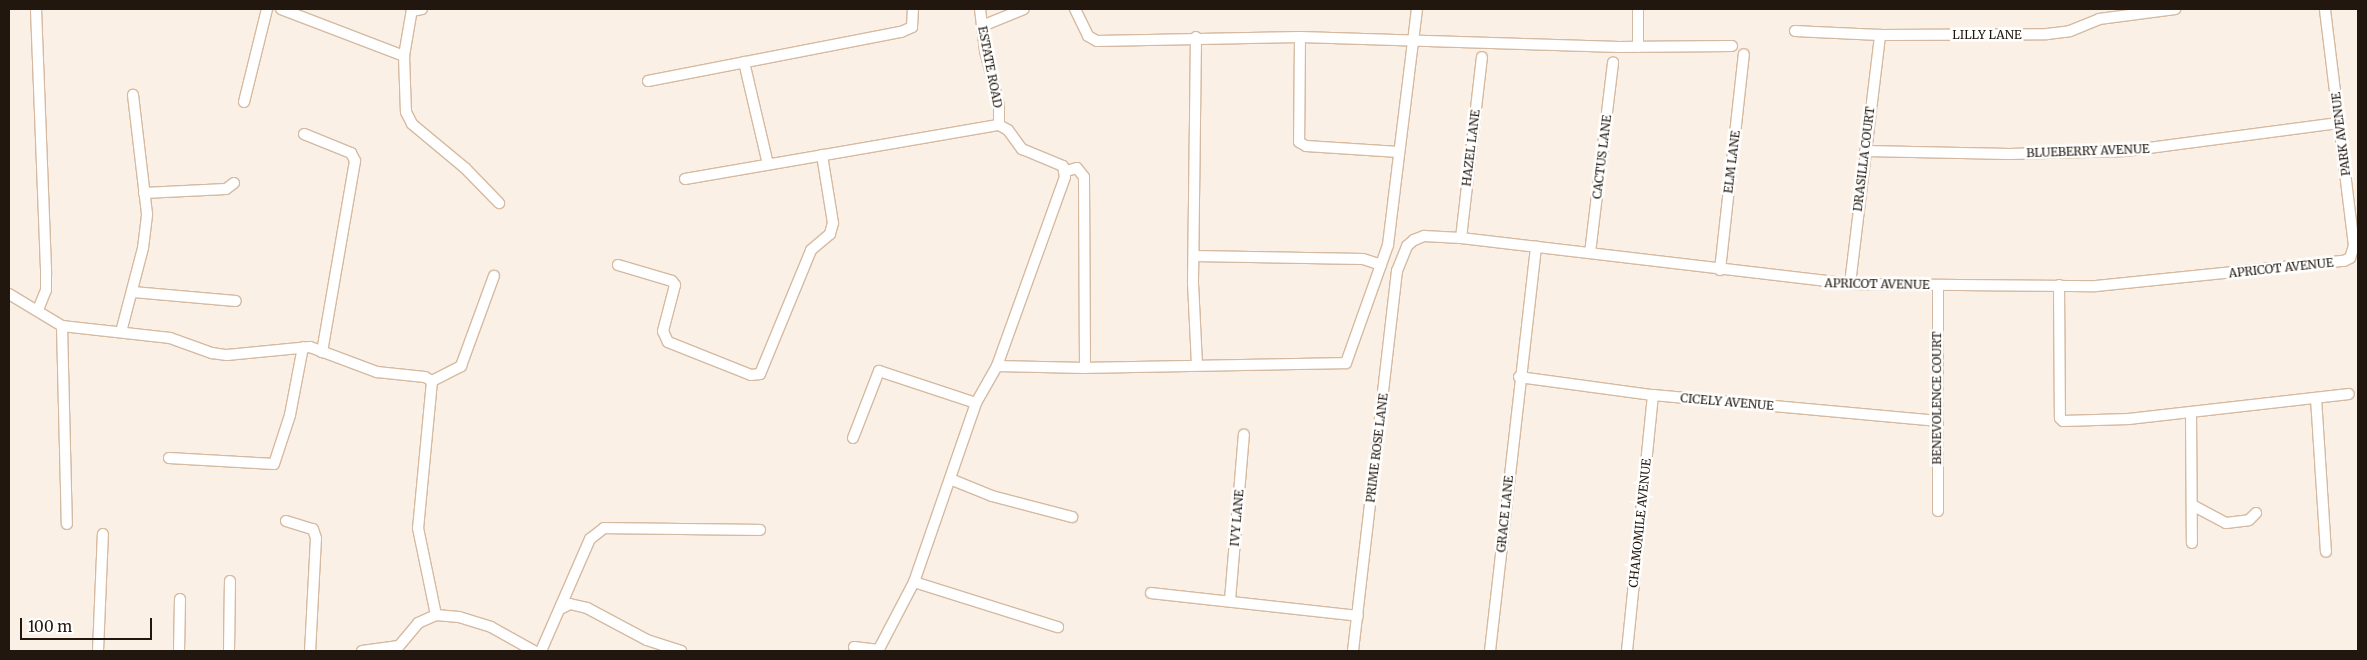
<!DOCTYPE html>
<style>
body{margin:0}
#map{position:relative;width:2367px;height:660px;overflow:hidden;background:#fbf0e5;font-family:Merriweather,serif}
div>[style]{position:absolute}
.roads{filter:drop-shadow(1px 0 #d5baa1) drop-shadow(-1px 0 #d5baa1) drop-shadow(0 1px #d5baa1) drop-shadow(0 -1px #d5baa1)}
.minor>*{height:10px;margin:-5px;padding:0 5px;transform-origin:5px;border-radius:5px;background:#fff}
span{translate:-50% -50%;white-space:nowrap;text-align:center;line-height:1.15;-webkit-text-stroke:5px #fff;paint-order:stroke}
.street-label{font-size:12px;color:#21170e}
.frame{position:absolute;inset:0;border:10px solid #21170e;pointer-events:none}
.scale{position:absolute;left:20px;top:618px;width:132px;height:22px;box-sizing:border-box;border:2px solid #21170e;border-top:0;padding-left:6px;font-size:15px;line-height:18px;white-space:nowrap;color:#21170e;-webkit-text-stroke:4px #fff;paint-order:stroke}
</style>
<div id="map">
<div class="roads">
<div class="minor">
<i style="left:36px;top:9px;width:265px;rotate:87.8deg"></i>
<i style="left:46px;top:274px;width:16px;rotate:90deg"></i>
<i style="left:46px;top:290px;width:22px;rotate:112deg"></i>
<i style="left:281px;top:9px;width:132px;rotate:20.9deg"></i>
<i style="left:412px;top:9px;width:48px;rotate:99.7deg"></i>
<i style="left:404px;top:56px;width:56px;rotate:88deg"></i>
<i style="left:406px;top:112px;width:13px;rotate:63deg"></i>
<i style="left:412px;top:124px;width:69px;rotate:39.7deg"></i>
<i style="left:465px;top:168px;width:49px;rotate:45.8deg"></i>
<i style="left:980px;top:9px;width:42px;rotate:83.2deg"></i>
<i style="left:985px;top:51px;width:56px;rotate:75.5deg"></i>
<i style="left:999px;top:105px;width:20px;rotate:90deg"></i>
<i style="left:1075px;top:9px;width:30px;rotate:64deg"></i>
<i style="left:1088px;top:36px;width:10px;rotate:29deg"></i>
<i style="left:1097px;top:41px;width:203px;rotate:-1.1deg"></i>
<i style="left:1300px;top:37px;width:319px;rotate:1.8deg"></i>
<i style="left:1619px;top:47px;width:113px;rotate:-0.5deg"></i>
<i style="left:412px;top:11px;width:10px;rotate:-11deg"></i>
<i style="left:982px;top:26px;width:45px;rotate:-22deg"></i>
<i style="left:1795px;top:31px;width:85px;rotate:2.7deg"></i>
<i style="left:1880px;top:35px;width:167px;rotate:-0.3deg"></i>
<i style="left:2047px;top:34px;width:23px;rotate:-7deg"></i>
<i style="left:2070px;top:31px;width:31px;rotate:-22deg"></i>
<i style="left:2099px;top:19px;width:77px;rotate:-7.5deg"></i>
<i style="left:1196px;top:37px;width:246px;rotate:90.7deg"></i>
<i style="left:1193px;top:283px;width:81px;rotate:87.2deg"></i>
<i style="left:1300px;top:37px;width:105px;rotate:90.5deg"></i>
<i style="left:1299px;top:142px;width:8px;rotate:30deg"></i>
<i style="left:1306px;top:146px;width:93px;rotate:3.7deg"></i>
<i style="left:1638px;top:47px;width:38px;rotate:-90deg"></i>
<i style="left:744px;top:62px;width:105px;rotate:76.8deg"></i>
<i style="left:648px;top:81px;width:258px;rotate:-11deg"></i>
<i style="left:901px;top:32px;width:12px;rotate:-24deg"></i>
<i style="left:912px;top:27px;width:18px;rotate:-87deg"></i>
<i style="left:244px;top:102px;width:96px;rotate:-76.1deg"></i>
<i style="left:304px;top:134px;width:51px;rotate:22deg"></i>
<i style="left:351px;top:153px;width:9px;rotate:63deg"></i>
<i style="left:355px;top:161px;width:194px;rotate:99.8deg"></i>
<i style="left:1865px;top:151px;width:144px;rotate:1.2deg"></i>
<i style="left:2009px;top:154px;width:117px;rotate:-1.5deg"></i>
<i style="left:2126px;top:151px;width:216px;rotate:-7.5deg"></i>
<i style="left:1066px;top:171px;width:11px;rotate:-15deg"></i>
<i style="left:1077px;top:168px;width:11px;rotate:52deg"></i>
<i style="left:1084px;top:177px;width:191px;rotate:89.7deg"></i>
<i style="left:685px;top:179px;width:319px;rotate:-9.8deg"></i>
<i style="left:999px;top:125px;width:10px;rotate:29deg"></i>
<i style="left:1008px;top:130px;width:24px;rotate:54deg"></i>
<i style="left:1022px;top:149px;width:44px;rotate:22.5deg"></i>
<i style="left:1063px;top:166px;width:11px;rotate:80deg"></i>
<i style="left:1065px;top:177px;width:201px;rotate:109.8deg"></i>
<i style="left:997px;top:366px;width:43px;rotate:119.6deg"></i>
<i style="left:976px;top:403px;width:189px;rotate:109.1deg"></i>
<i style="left:914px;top:582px;width:78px;rotate:117.6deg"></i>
<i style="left:144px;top:193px;width:82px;rotate:-2.8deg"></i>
<i style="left:226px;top:189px;width:10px;rotate:-37deg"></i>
<i style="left:1461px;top:238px;width:182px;rotate:-83.4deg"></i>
<i style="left:1590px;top:253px;width:192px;rotate:-83.1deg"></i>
<i style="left:1194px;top:256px;width:169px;rotate:1deg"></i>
<i style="left:1363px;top:259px;width:19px;rotate:18deg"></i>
<i style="left:618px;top:265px;width:56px;rotate:16.5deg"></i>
<i style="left:672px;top:281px;width:5px;rotate:53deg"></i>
<i style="left:675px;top:285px;width:48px;rotate:104.6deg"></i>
<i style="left:663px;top:331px;width:12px;rotate:66deg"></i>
<i style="left:668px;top:342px;width:89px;rotate:21.7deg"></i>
<i style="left:751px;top:375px;width:9px;rotate:-6deg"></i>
<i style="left:760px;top:374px;width:134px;rotate:-67.6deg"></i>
<i style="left:811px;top:250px;width:25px;rotate:-40deg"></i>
<i style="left:830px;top:234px;width:11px;rotate:-75deg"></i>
<i style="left:833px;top:223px;width:69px;rotate:-99.2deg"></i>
<i style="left:1720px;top:270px;width:217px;rotate:-83.7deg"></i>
<i style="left:1850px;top:284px;width:251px;rotate:-83.1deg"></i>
<i style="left:2059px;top:285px;width:133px;rotate:89.6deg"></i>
<i style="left:2060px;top:418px;width:4px;rotate:45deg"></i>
<i style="left:2063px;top:421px;width:66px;rotate:-1.7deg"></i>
<i style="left:2129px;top:419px;width:221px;rotate:-6.5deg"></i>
<i style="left:133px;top:292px;width:103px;rotate:5deg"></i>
<i style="left:9px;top:294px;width:62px;rotate:31.1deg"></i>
<i style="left:62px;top:326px;width:109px;rotate:6.3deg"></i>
<i style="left:170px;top:338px;width:45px;rotate:19.7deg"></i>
<i style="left:212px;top:353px;width:15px;rotate:8deg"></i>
<i style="left:227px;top:355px;width:83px;rotate:-5.5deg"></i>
<i style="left:310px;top:347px;width:72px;rotate:20.5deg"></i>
<i style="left:377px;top:372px;width:48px;rotate:5.9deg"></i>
<i style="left:425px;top:377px;width:8px;rotate:30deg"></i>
<i style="left:432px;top:381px;width:148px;rotate:95.4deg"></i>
<i style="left:418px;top:528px;width:89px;rotate:78.3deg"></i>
<i style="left:62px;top:326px;width:198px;rotate:88.6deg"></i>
<i style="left:121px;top:332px;width:87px;rotate:-75.3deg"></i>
<i style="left:143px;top:248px;width:34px;rotate:-83deg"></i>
<i style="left:147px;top:214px;width:120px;rotate:-96.7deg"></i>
<i style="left:997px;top:366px;width:88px;rotate:1.3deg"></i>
<i style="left:1085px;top:368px;width:261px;rotate:-1.1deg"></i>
<i style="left:1346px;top:363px;width:125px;rotate:-70.4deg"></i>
<i style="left:1388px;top:245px;width:238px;rotate:-83deg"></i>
<i style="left:1519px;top:377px;width:135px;rotate:7.7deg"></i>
<i style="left:1653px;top:395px;width:284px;rotate:5.2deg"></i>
<i style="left:432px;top:381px;width:33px;rotate:-27deg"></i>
<i style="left:461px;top:366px;width:96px;rotate:-69.9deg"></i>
<i style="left:2316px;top:398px;width:154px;rotate:86.3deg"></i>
<i style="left:2191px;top:412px;width:131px;rotate:89.6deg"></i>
<i style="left:853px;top:438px;width:72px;rotate:-68.8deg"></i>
<i style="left:879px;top:371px;width:102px;rotate:18.3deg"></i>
<i style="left:169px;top:458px;width:105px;rotate:3.3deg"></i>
<i style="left:274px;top:464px;width:52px;rotate:-71.9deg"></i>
<i style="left:290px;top:415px;width:69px;rotate:-79.2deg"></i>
<i style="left:950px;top:479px;width:45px;rotate:22deg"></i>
<i style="left:992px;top:496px;width:83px;rotate:14.7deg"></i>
<i style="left:2192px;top:505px;width:38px;rotate:28deg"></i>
<i style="left:2226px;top:523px;width:23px;rotate:-7deg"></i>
<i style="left:2249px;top:520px;width:10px;rotate:-45deg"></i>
<i style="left:1938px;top:511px;width:226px;rotate:-90deg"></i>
<i style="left:286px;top:521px;width:28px;rotate:17deg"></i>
<i style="left:313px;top:529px;width:9px;rotate:72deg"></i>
<i style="left:316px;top:538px;width:113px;rotate:93deg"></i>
<i style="left:914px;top:582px;width:151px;rotate:17.4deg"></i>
<i style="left:1151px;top:593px;width:208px;rotate:6.3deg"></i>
<i style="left:1230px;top:600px;width:166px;rotate:-85.2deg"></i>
<i style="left:562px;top:608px;width:9px;rotate:-27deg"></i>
<i style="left:570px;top:604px;width:17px;rotate:13deg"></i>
<i style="left:587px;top:608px;width:68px;rotate:28.1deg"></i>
<i style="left:647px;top:640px;width:36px;rotate:18deg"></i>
<i style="left:854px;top:647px;width:25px;rotate:7deg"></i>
<i style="left:98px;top:651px;width:117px;rotate:-87.6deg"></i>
<i style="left:179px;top:651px;width:52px;rotate:-88.9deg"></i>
<i style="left:229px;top:651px;width:70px;rotate:-89.2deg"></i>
<i style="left:362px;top:651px;width:37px;rotate:-8deg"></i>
<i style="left:399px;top:646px;width:30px;rotate:-50deg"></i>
<i style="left:418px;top:623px;width:20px;rotate:-24deg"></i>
<i style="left:436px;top:615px;width:23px;rotate:5deg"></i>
<i style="left:459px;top:617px;width:34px;rotate:17deg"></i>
<i style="left:491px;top:627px;width:49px;rotate:29.2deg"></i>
<i style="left:541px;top:651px;width:122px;rotate:-66.4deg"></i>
<i style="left:590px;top:539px;width:18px;rotate:-38deg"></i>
<i style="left:604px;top:528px;width:156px;rotate:0.7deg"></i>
<i style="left:1353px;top:651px;width:383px;rotate:-83.4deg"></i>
<i style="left:1397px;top:271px;width:27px;rotate:-68deg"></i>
<i style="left:1407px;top:246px;width:9px;rotate:-41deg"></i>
<i style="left:1414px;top:240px;width:11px;rotate:-22deg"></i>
<i style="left:1424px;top:236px;width:37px;rotate:3deg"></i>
<i style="left:1461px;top:238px;width:392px;rotate:6.7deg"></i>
<i style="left:1850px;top:284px;width:246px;rotate:0.5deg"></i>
<i style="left:2096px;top:286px;width:249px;rotate:-5.8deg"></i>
<i style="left:2344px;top:261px;width:7px;rotate:-27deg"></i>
<i style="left:2350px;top:258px;width:13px;rotate:-72deg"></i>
<i style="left:2354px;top:246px;width:239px;rotate:-97deg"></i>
<i style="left:1490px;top:651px;width:407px;rotate:-83.5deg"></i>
<i style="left:1627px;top:651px;width:257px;rotate:-84.2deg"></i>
</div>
</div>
<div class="street-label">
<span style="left:1987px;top:35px">LILLY LANE</span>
<span style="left:990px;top:67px;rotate:79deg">ESTATE ROAD</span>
<span style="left:2341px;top:134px;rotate:-97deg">PARK AVENUE</span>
<span style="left:1471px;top:148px;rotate:-83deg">HAZEL LANE</span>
<span style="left:2088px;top:151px;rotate:-2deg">BLUEBERRY AVENUE</span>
<span style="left:1602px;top:157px;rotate:-83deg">CACTUS LANE</span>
<span style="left:1864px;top:159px;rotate:-83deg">DRASILLA COURT</span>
<span style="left:1732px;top:162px;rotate:-83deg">ELM LANE</span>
<span style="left:2281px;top:268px;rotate:-6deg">APRICOT AVENUE</span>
<span style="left:1877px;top:284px;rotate:1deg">APRICOT AVENUE</span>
<span style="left:1937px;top:398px;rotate:-90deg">BENEVOLENCE COURT</span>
<span style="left:1727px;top:402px;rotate:5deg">CICELY AVENUE</span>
<span style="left:1377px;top:448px;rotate:-83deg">PRIME ROSE LANE</span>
<span style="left:1505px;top:514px;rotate:-84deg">GRACE LANE</span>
<span style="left:1237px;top:518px;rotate:-85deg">IVY LANE</span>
<span style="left:1640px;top:523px;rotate:-84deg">CHAMOMILE AVENUE</span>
</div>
<div class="frame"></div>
<div class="scale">100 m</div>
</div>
